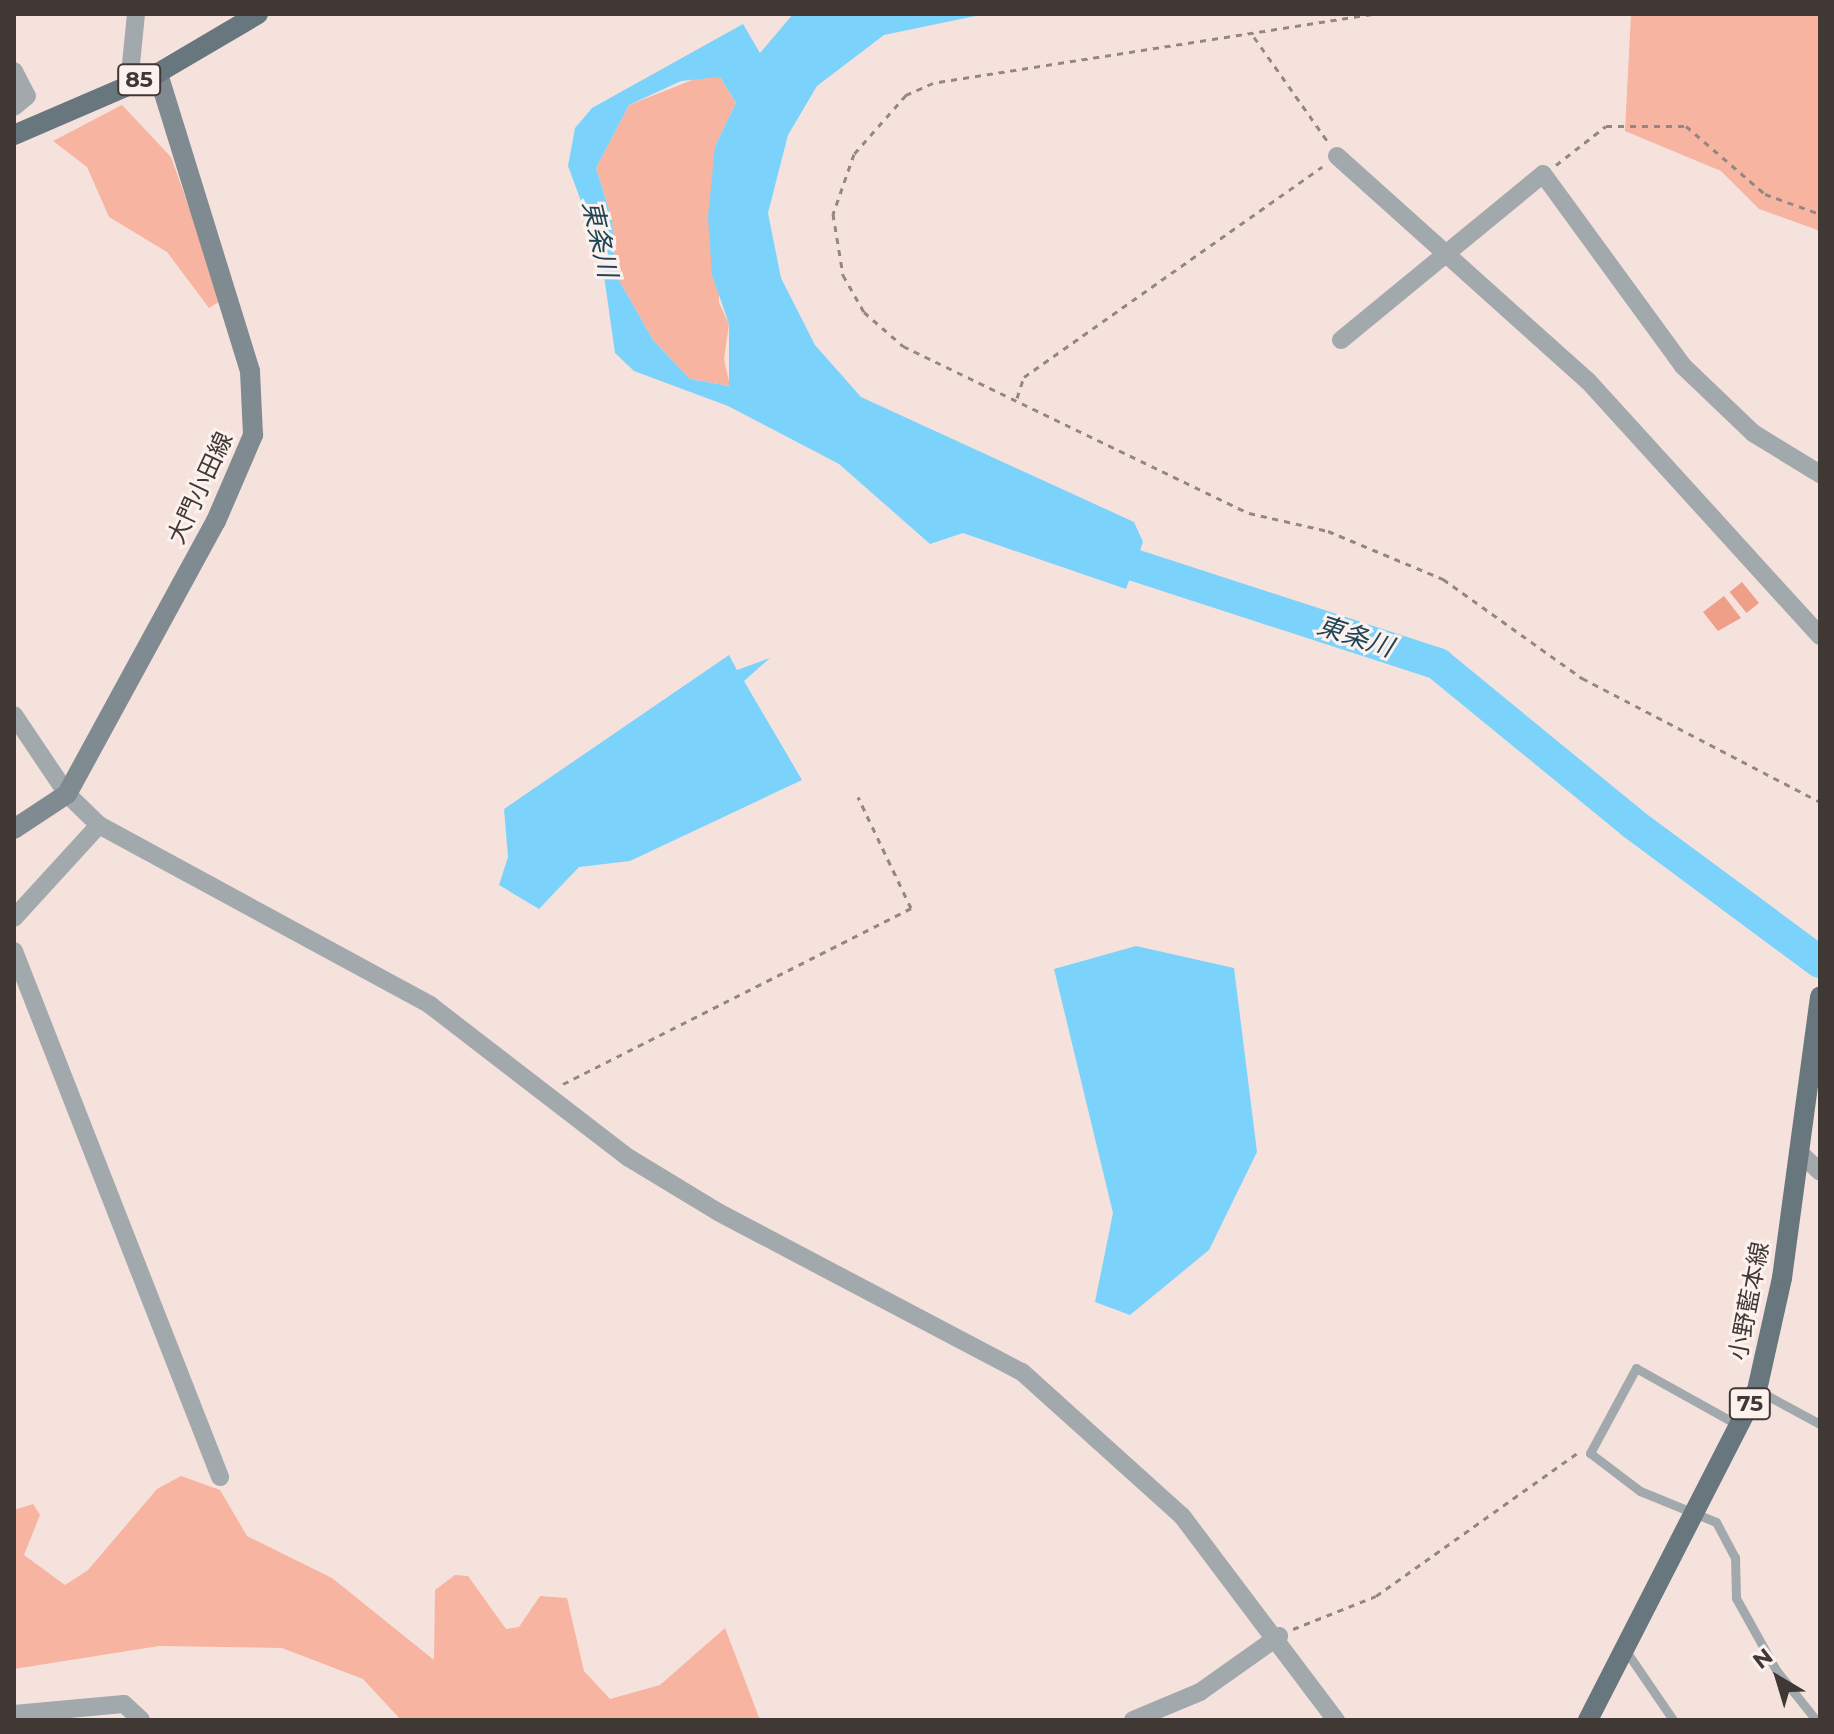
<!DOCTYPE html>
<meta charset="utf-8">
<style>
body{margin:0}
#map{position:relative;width:1834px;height:1734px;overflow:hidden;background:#f6e2dd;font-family:Montserrat,"Noto Sans JP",sans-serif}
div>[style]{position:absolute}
.green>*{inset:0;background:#f6b4a1}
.water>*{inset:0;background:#7bd3fc}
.river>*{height:32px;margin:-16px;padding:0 16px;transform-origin:16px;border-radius:16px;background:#7bd3fc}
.building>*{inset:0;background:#ef9f87;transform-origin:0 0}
.path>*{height:3px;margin-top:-1.5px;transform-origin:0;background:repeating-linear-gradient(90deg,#948783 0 6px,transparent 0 12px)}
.lane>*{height:9px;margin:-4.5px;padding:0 4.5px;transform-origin:4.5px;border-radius:4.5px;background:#a2a9ad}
.street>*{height:18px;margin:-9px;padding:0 9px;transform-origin:9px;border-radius:9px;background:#a2a9ad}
.secondary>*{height:20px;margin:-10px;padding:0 10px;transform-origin:10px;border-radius:10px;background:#808b91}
.primary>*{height:20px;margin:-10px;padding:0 10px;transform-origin:10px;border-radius:10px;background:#68767d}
span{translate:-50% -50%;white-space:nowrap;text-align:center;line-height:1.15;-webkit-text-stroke:6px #fdf1ee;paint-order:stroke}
.shield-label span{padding:2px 6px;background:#fdf1ee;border:2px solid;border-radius:6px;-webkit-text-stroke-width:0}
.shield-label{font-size:22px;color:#3f3835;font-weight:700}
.street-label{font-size:24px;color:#3f3835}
.water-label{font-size:26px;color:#1f4657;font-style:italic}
.frame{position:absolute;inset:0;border:16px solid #3f3835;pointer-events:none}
.north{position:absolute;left:1738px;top:1638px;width:80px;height:80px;-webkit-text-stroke:6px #fdf1ee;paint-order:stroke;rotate:322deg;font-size:22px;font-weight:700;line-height:32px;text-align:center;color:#3f3835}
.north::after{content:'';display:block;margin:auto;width:28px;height:36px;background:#3f3835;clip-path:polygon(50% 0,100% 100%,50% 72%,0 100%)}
</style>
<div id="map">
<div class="green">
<i style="clip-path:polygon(1631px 14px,1820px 14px,1820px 231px,1759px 209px,1721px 171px,1625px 131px)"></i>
<i style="clip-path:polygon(700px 77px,720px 77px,736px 103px,715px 146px,719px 303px,729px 324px,724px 359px,730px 386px,690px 379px,653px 340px,616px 275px,612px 220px,596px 168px,629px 105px)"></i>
<i style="clip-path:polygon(122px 105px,171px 157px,222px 300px,209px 308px,167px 252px,109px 217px,87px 167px,53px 141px)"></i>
<i style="clip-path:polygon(181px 1476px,220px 1490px,247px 1536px,332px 1578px,434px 1660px,435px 1590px,455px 1575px,468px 1576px,506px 1629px,519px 1627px,540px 1596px,567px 1598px,584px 1671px,610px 1699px,660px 1685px,725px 1628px,760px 1720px,401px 1720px,363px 1679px,282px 1648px,159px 1646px,14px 1669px,14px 1510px,33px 1504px,40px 1515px,24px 1555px,65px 1585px,88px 1570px,157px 1489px)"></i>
</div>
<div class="water">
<i style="clip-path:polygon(evenodd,793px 14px,985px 14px,884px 35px,817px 86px,788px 135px,768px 213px,781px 278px,815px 345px,861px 397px,1134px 522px,1143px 542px,1126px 589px,963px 533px,930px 544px,839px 464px,728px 406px,634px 371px,615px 353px,601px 255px,568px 166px,575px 128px,592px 108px,743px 24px,760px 53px,793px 14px,720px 77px,736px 103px,715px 146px,708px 217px,712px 275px,729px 324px,729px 386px,690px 379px,653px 340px,616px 275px,612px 220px,596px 168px,629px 105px,681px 81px,720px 77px)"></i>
<i style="clip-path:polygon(729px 655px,737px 670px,770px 658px,744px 681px,802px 780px,630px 861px,579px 867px,539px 909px,499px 885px,508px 857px,504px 809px)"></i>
<i style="clip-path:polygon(1136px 946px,1234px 968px,1257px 1152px,1209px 1250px,1130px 1315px,1095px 1302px,1113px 1213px,1054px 969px)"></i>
</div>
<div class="river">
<i style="left:1094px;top:552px;width:362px;rotate:18deg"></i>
<i style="left:1438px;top:664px;width:251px;rotate:39.3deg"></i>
<i style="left:1632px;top:823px;width:234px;rotate:36.5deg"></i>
</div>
<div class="building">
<i style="left:1742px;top:582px;width:27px;height:16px;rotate:51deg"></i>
<i style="clip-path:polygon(1724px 596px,1741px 618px,1718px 631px,1703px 612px)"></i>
</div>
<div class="path">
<i style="left:1372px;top:14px;width:444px;rotate:171.1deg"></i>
<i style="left:933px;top:83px;width:30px;rotate:156deg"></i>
<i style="left:906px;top:95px;width:79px;rotate:131.4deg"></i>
<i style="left:854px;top:154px;width:64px;rotate:109.3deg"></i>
<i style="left:833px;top:214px;width:62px;rotate:80.7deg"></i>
<i style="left:843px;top:275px;width:43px;rotate:60.4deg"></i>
<i style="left:864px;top:312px;width:52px;rotate:41.1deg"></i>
<i style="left:903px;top:346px;width:384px;rotate:25.8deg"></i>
<i style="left:1249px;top:513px;width:81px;rotate:12.8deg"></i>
<i style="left:1328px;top:531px;width:125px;rotate:22.7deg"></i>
<i style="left:1443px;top:579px;width:171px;rotate:35.5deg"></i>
<i style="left:1582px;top:678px;width:268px;rotate:27.5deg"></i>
<i style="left:1254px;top:37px;width:128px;rotate:54.8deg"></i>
<i style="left:1556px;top:165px;width:63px;rotate:-38deg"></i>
<i style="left:1606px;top:126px;width:80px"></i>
<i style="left:1686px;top:126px;width:104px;rotate:40.7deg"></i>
<i style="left:1765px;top:194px;width:59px;rotate:20deg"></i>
<i style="left:1017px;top:398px;width:22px;rotate:-72deg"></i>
<i style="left:1024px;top:377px;width:365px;rotate:-35.2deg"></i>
<i style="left:563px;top:1084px;width:390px;rotate:-26.8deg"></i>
<i style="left:911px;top:908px;width:123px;rotate:-115.5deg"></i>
<i style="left:1293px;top:1629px;width:89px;rotate:-21.7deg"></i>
<i style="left:1376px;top:1596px;width:247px;rotate:-35.4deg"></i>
</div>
<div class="lane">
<i style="left:1757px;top:1390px;width:72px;rotate:28.4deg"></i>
<i style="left:1740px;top:1426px;width:119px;rotate:-150.9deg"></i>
<i style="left:1636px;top:1368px;width:97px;rotate:118.4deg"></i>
<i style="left:1590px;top:1453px;width:63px;rotate:37.2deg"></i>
<i style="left:1640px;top:1491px;width:82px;rotate:22.2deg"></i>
<i style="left:1716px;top:1522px;width:40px;rotate:62deg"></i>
<i style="left:1735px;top:1557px;width:41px;rotate:88.6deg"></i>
<i style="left:1736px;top:1598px;width:82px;rotate:60.9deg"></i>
<i style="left:1776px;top:1670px;width:64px;rotate:51.3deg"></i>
<i style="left:1626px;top:1651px;width:83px;rotate:55.7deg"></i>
</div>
<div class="street">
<i style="left:14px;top:71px;width:28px;rotate:63deg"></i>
<i style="left:27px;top:96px;width:17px;rotate:140deg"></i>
<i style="left:129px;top:84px;width:70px;rotate:-84.3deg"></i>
<i style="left:1337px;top:156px;width:337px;rotate:41.9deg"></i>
<i style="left:1588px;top:381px;width:345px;rotate:47.7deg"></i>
<i style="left:1341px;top:340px;width:261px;rotate:-39.4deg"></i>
<i style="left:1543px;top:174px;width:238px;rotate:53.9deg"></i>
<i style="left:1683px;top:366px;width:97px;rotate:43.7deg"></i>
<i style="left:1753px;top:433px;width:79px;rotate:31.5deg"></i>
<i style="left:14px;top:715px;width:95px;rotate:56.1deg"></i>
<i style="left:67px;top:794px;width:45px;rotate:44.1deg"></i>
<i style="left:99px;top:825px;width:377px;rotate:28.5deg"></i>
<i style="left:430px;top:1005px;width:251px;rotate:37.6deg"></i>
<i style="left:629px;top:1158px;width:104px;rotate:31.2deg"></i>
<i style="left:718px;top:1212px;width:344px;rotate:27.8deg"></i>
<i style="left:1022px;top:1372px;width:215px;rotate:42deg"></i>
<i style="left:1182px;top:1516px;width:256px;rotate:53deg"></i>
<i style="left:14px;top:918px;width:126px;rotate:-47.6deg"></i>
<i style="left:14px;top:951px;width:565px;rotate:68.61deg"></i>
<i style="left:1801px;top:1154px;width:26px;rotate:43deg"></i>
<i style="left:14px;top:1714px;width:110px;rotate:-5.2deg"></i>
<i style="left:124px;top:1704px;width:23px;rotate:43deg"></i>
<i style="left:1133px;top:1720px;width:73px;rotate:-22.7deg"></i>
<i style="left:1200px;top:1692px;width:97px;rotate:-35.3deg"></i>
</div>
<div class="secondary">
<i style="left:14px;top:829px;width:64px;rotate:-33.4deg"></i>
<i style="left:67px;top:794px;width:311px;rotate:-61.4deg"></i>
<i style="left:216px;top:521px;width:94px;rotate:-66.7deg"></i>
<i style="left:253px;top:435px;width:64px;rotate:-92.7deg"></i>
<i style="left:250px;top:371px;width:312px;rotate:-107.2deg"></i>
</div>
<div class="primary">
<i style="left:14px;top:135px;width:157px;rotate:-23.3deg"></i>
<i style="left:158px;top:73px;width:116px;rotate:-30.5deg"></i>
<i style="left:1588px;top:1720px;width:371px;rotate:-62.9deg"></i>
<i style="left:1757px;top:1390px;width:115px;rotate:-77.4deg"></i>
<i style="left:1782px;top:1278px;width:284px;rotate:-82.3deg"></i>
</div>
<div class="shield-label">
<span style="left:139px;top:80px">85</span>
<span style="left:1750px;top:1404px">75</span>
</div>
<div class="street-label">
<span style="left:200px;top:488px;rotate:-65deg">大門小田線</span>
<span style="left:1749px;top:1301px;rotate:-79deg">小野藍本線</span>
</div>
<div class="water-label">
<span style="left:599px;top:239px;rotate:77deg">東条川</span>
<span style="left:1355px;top:637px;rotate:18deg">東条川</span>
</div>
<div class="frame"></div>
<div class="north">N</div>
</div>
